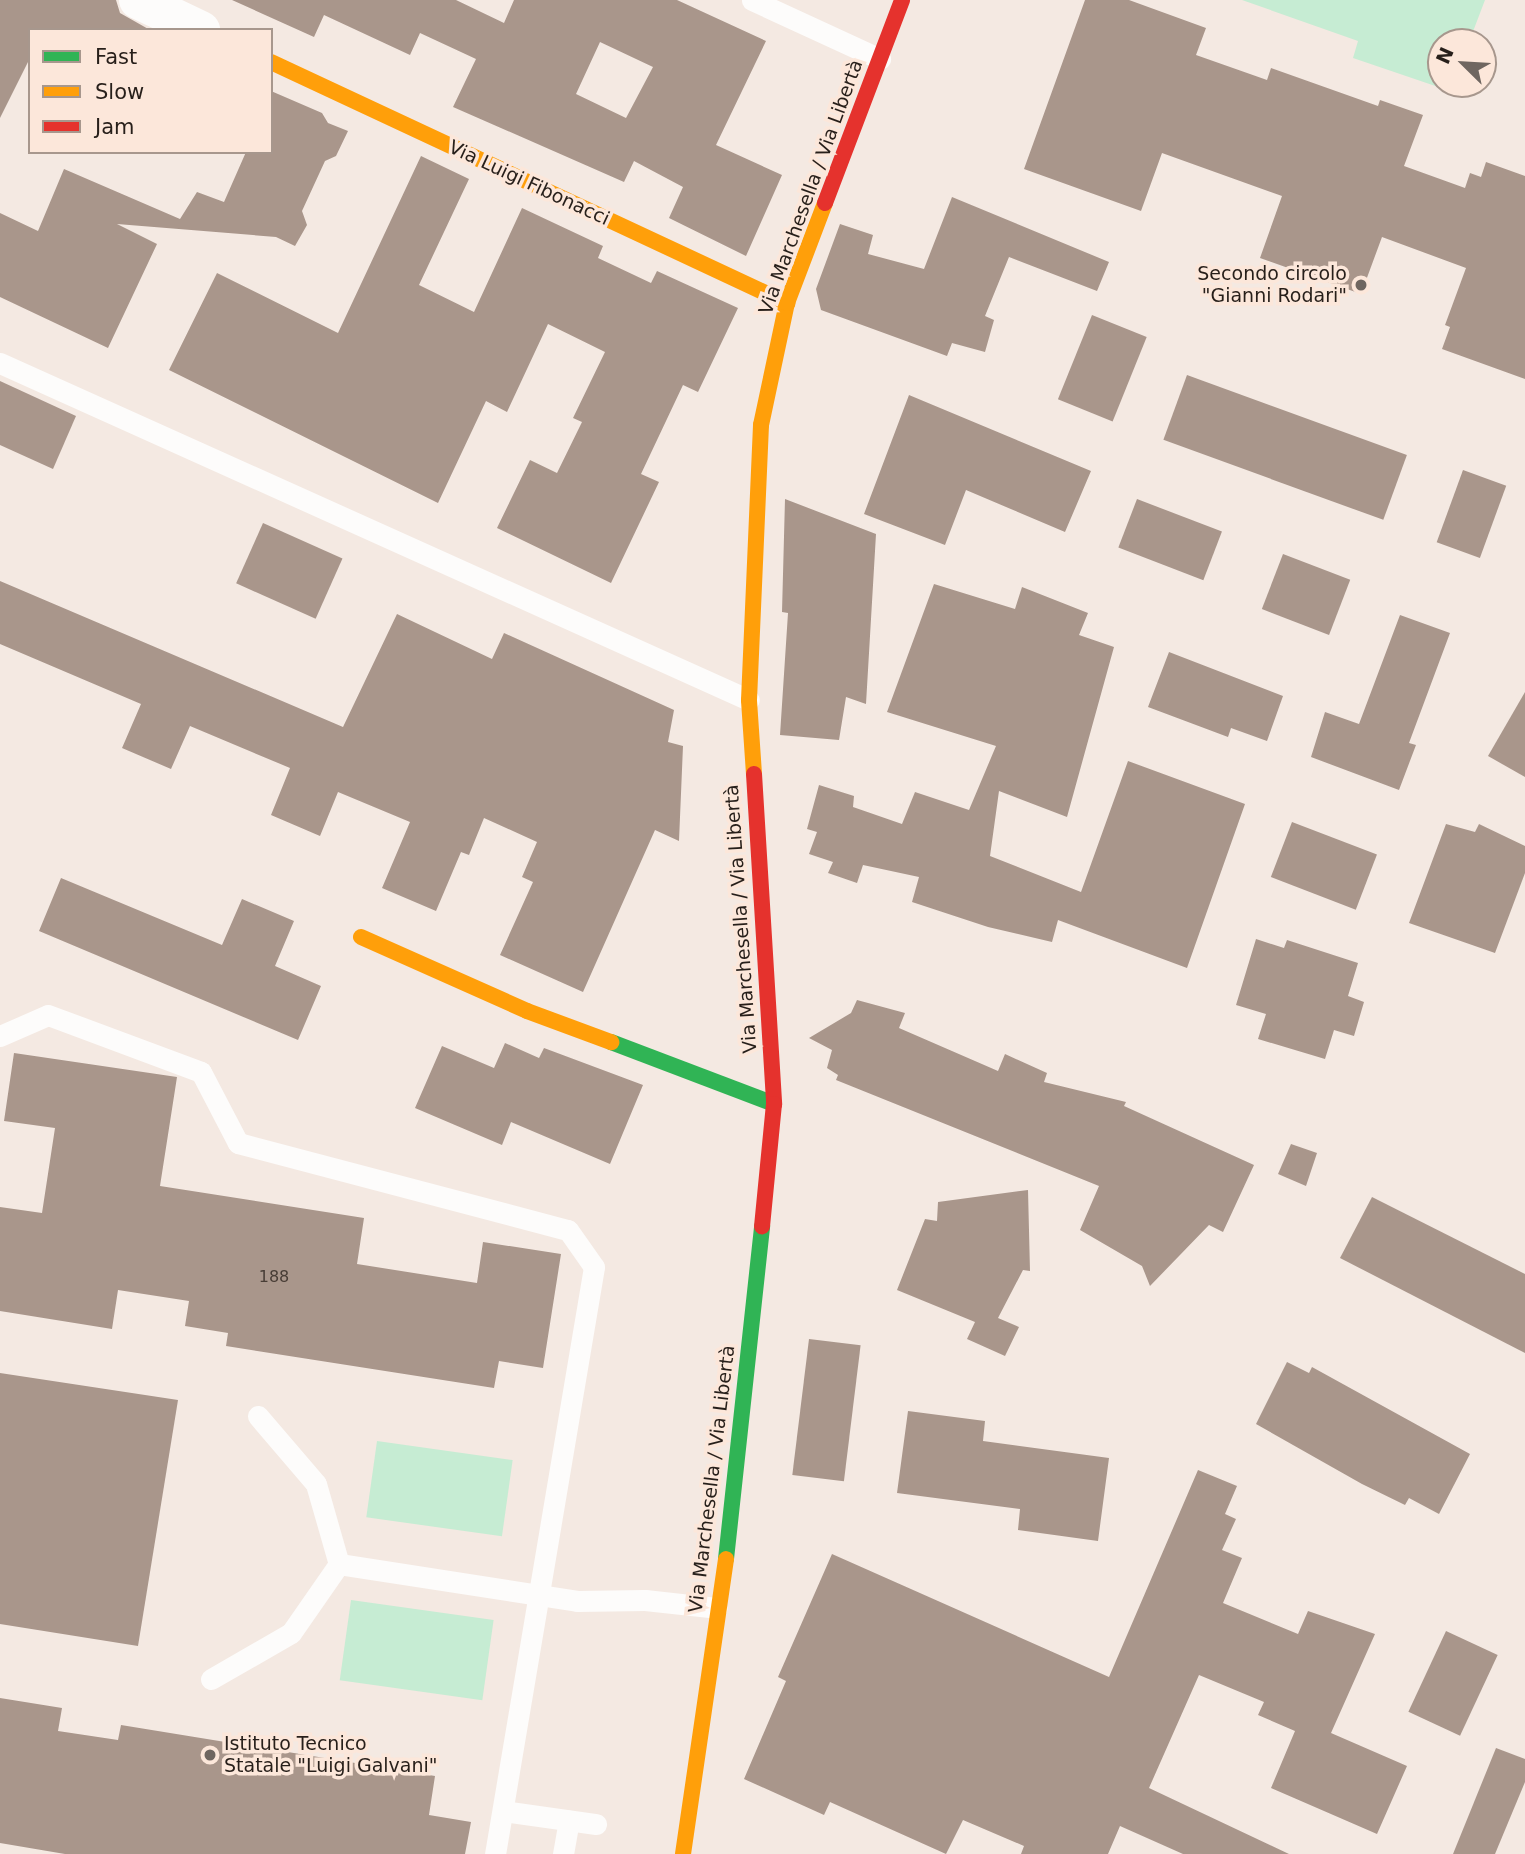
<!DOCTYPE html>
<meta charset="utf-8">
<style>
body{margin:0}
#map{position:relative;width:1525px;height:1854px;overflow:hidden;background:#f4e9e2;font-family:"DejaVu Sans",sans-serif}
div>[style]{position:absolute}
.green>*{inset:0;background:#c6ecd3;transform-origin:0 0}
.building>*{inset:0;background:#a9968b;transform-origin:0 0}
.lane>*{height:21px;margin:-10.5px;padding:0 10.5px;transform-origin:10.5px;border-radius:10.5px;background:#fdfcfb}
.street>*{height:38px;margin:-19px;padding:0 19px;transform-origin:19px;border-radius:19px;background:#fdfcfb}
.fast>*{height:16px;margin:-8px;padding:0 8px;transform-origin:8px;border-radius:8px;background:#30b455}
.slow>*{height:16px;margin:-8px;padding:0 8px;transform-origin:8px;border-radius:8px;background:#ff9f0a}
.jam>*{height:16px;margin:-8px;padding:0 8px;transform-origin:8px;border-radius:8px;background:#e5322d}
.dots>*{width:19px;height:19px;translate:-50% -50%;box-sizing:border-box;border:4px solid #fce7da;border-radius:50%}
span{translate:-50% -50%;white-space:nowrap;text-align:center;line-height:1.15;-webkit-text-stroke:7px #fce7da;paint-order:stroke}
.number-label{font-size:16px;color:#483d36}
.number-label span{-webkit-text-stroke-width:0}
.street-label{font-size:19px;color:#271f1a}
.poi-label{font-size:19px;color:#271f1a}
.right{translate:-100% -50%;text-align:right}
.left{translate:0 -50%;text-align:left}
.legend{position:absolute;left:28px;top:28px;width:245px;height:126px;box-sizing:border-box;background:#fce7da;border:2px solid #a7978d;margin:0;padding:9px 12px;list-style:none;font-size:21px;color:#271f1a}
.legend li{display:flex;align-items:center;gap:14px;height:35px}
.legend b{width:35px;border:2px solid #a7978d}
.north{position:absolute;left:1427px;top:28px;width:70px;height:70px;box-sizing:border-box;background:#fce7da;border:2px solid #a7978d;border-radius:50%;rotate:294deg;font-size:19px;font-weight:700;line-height:28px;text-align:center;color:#271f1a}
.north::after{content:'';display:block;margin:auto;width:24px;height:32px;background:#6f6660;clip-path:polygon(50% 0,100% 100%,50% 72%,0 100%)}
</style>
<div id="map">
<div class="green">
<i style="clip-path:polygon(1242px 0,1485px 0,1469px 42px,1441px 42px,1441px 84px,1453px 84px,1450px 91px,1353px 58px,1358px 41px)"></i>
<i style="left:377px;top:1441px;width:137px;height:77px;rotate:8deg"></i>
<i style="left:351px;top:1600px;width:144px;height:81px;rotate:8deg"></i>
</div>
<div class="building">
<i style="clip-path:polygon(0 0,116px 0,120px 13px,150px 30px,30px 30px,30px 58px,0 118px)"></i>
<i style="clip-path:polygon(evenodd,232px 0,456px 0,504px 23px,514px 0,677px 0,766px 41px,716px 145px,782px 175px,746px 256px,669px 218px,683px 187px,634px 161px,624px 182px,453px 107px,476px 59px,420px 33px,410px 55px,324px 15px,314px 37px,232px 0,600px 42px,653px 67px,626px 118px,576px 94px,600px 42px)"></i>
<i style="clip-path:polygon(1085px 0,1129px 0,1206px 28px,1196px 55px,1267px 80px,1271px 68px,1378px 106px,1380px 100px,1423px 115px,1404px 166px,1465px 188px,1470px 173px,1481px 177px,1486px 162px,1525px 176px,1525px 379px,1442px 349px,1450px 327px,1445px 325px,1466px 268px,1382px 237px,1361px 294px,1260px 258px,1282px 196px,1162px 153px,1141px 211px,1024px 169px)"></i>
<i style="clip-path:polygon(271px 91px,322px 113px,328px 123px,348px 131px,336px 156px,325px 161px,302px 211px,307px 225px,295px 246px,276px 237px,117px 224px,157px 244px,108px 348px,0 297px,0 213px,38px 231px,64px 169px,180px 219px,197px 192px,224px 202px,246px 152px,271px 152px)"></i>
<i style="clip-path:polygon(421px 156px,469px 179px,419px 285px,474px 312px,522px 208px,603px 246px,598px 258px,651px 283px,657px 271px,738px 308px,698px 392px,683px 385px,641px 474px,659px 482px,611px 583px,497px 528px,530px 460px,557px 473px,582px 422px,573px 418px,605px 352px,548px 324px,507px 412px,486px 401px,438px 503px,169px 370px,217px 273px,338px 333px)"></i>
<i style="clip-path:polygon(952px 197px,1109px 262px,1097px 291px,1009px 257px,985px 316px,994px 320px,985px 352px,952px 343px,947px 356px,821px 310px,816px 289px,840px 224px,873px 235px,868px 254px,924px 269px)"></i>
<i style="left:1092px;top:315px;width:59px;height:91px;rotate:22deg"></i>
<i style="left:1187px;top:375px;width:234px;height:69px;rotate:20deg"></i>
<i style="clip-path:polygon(0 381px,76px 416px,53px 469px,0 445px)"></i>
<i style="clip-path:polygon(909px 395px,1091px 471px,1065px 532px,966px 490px,945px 545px,864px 514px)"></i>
<i style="left:1463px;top:470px;width:46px;height:77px;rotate:20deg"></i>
<i style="clip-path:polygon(785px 499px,876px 534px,866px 704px,846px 697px,839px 740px,780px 735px,788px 613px,782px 612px)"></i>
<i style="left:1137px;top:499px;width:91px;height:52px;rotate:21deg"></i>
<i style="left:263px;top:523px;width:87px;height:66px;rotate:24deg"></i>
<i style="left:1283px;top:554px;width:72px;height:59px;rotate:21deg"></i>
<i style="clip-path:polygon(0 581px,343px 727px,397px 614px,492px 659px,504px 633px,674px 710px,668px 742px,683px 746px,679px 841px,655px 830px,583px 992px,500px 955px,533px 882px,522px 877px,537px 842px,484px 818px,469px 855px,461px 852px,436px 911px,382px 888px,410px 822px,338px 792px,320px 836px,271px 815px,290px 768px,190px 726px,171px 769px,122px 748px,141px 704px,0 644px)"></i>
<i style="clip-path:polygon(934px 584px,1015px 609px,1022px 587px,1088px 613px,1079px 635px,1114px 647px,1067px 817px,999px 791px,990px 856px,1081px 892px,1128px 761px,1245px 804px,1187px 968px,1058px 920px,1052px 942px,988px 927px,912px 902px,919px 877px,863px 865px,857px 883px,828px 873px,833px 862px,809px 854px,817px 832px,807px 829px,819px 785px,854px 796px,853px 807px,902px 824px,915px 792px,969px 810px,996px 746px,887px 712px)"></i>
<i style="clip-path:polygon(1400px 615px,1450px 633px,1409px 743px,1416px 745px,1399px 790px,1311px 757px,1325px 712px,1359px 724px)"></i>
<i style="clip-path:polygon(1169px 652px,1283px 696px,1267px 741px,1231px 728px,1228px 737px,1148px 707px)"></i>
<i style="clip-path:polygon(1525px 692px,1525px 777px,1488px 756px)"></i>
<i style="left:1292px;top:822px;width:91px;height:59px;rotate:21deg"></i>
<i style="clip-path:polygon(1446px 824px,1475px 832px,1479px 824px,1525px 846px,1525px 873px,1495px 953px,1409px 923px)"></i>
<i style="clip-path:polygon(61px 878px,222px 945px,242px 899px,294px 921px,275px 966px,321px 986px,298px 1040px,39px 931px)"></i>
<i style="clip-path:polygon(1256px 939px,1284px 948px,1287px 940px,1358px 963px,1348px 996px,1364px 1002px,1354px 1036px,1334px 1030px,1325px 1059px,1258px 1039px,1266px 1014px,1236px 1005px)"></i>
<i style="clip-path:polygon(857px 1000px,905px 1013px,899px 1028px,998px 1071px,1005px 1054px,1047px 1073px,1044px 1082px,1126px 1102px,1124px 1106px,1254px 1165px,1223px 1232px,1209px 1225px,1150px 1286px,1142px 1266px,1080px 1230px,1099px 1186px,836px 1080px,838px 1075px,827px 1068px,832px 1050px,809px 1038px,851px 1013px)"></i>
<i style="clip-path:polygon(505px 1043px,539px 1058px,544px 1048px,643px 1085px,610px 1164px,511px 1122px,502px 1145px,415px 1108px,442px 1046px,494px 1068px)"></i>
<i style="clip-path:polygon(14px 1053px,177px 1077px,160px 1186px,364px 1218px,357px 1264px,477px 1283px,483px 1242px,561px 1254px,543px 1368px,499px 1361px,494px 1388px,226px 1346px,228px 1333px,185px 1326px,189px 1301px,118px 1290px,112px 1329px,0 1311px,0 1207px,42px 1213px,55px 1128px,4px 1121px)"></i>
<i style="clip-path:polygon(1291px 1144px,1317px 1153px,1306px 1186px,1278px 1174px)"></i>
<i style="clip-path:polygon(1028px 1190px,1030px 1271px,1023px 1270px,998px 1318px,1019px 1327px,1005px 1356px,967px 1339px,975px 1322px,897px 1290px,925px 1219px,937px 1221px,938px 1202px)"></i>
<i style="clip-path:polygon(1372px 1197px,1525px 1274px,1525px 1353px,1340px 1258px)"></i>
<i style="left:809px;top:1339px;width:52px;height:137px;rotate:7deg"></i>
<i style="clip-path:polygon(1287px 1362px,1309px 1373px,1312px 1367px,1470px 1454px,1439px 1514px,1409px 1498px,1405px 1505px,1362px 1484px,1256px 1424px)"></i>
<i style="clip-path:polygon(0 1373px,178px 1400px,138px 1646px,0 1624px)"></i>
<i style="clip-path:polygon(908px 1411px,985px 1421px,983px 1441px,1109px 1458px,1098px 1541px,1018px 1530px,1020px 1509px,897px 1493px)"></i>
<i style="clip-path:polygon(1198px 1470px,1237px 1486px,1225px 1514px,1236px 1519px,1222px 1550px,1242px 1558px,1223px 1603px,1298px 1634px,1308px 1611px,1375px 1634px,1331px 1733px,1407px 1766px,1377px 1834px,1271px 1788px,1295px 1731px,1258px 1715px,1264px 1702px,1199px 1675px,1149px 1788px,1289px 1854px,1183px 1854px,1120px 1826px,1108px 1854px,1021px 1854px,1024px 1846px,963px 1820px,946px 1854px,830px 1802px,824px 1815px,744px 1779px,786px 1681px,778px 1677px,832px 1554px,1109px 1677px)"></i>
<i style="left:1446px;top:1631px;width:57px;height:89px;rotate:25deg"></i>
<i style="clip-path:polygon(0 1698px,62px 1708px,58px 1731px,118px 1740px,121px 1725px,435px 1776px,429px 1815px,471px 1822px,465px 1854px,65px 1854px,0 1843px)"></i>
<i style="clip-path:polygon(1496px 1748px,1525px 1759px,1525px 1782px,1495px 1854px,1453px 1854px)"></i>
</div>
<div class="lane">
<i style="left:752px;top:0;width:141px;rotate:24.7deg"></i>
<i style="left:0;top:363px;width:821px;rotate:24.22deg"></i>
<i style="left:0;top:1036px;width:52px;rotate:-23.6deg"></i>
<i style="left:48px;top:1015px;width:163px;rotate:20.4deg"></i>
<i style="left:201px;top:1072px;width:80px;rotate:62.5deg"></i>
<i style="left:238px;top:1143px;width:341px;rotate:14.8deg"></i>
<i style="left:568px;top:1230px;width:45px;rotate:54.9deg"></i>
<i style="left:594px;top:1267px;width:595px;rotate:99.57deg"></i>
<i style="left:258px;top:1416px;width:89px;rotate:49.5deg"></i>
<i style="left:316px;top:1484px;width:83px;rotate:74deg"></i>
<i style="left:211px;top:1679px;width:92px;rotate:-29.9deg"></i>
<i style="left:291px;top:1633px;width:84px;rotate:-55.2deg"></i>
<i style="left:339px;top:1564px;width:241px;rotate:8.8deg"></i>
<i style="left:577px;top:1601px;width:68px;rotate:-0.8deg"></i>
<i style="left:645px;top:1600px;width:72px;rotate:6.3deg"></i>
<i style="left:503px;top:1811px;width:94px;rotate:8deg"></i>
<i style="left:563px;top:1854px;width:34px;rotate:-80deg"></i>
</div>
<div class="street">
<i style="left:138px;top:0;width:70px;rotate:25.5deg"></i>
</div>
<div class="fast">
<i style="left:611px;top:1042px;width:174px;rotate:20.8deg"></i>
<i style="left:726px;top:1559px;width:335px;rotate:-83.8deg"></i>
</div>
<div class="slow">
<i style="left:271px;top:62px;width:570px;rotate:25.04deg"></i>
<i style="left:754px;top:774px;width:74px;rotate:-93.9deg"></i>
<i style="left:749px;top:700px;width:275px;rotate:-87.5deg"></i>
<i style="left:761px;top:425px;width:125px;rotate:-78deg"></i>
<i style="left:787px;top:303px;width:107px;rotate:-69.2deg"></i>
<i style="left:361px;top:937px;width:182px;rotate:24deg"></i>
<i style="left:527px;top:1011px;width:90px;rotate:20.3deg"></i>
<i style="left:683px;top:1854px;width:298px;rotate:-81.7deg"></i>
</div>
<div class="jam">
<i style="left:825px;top:203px;width:217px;rotate:-69.2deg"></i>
<i style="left:754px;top:774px;width:331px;rotate:86.5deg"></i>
<i style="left:774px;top:1104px;width:123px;rotate:95.6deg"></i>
</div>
<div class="dots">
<i style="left:1361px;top:285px;background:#6f6660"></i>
<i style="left:210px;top:1755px;background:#6f6660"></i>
</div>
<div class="number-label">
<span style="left:274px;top:1277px">188</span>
</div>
<div class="street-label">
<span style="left:529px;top:183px;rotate:25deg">Via Luigi Fibonacci</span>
<span style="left:811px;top:187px;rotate:-70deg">Via Marchesella / Via Libertà</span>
<span style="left:741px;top:919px;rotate:-94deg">Via Marchesella / Via Libertà</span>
<span style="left:712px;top:1479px;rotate:-83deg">Via Marchesella / Via Libertà</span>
</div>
<div class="poi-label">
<span class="right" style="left:1347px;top:285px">Secondo circolo<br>"Gianni Rodari"</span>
<span class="left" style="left:224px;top:1755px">Istituto Tecnico<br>Statale "Luigi Galvani"</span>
</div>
<ul class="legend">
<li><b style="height:9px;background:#30b455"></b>Fast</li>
<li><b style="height:9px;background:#ff9f0a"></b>Slow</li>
<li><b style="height:9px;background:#e5322d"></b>Jam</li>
</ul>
<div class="north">N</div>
</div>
